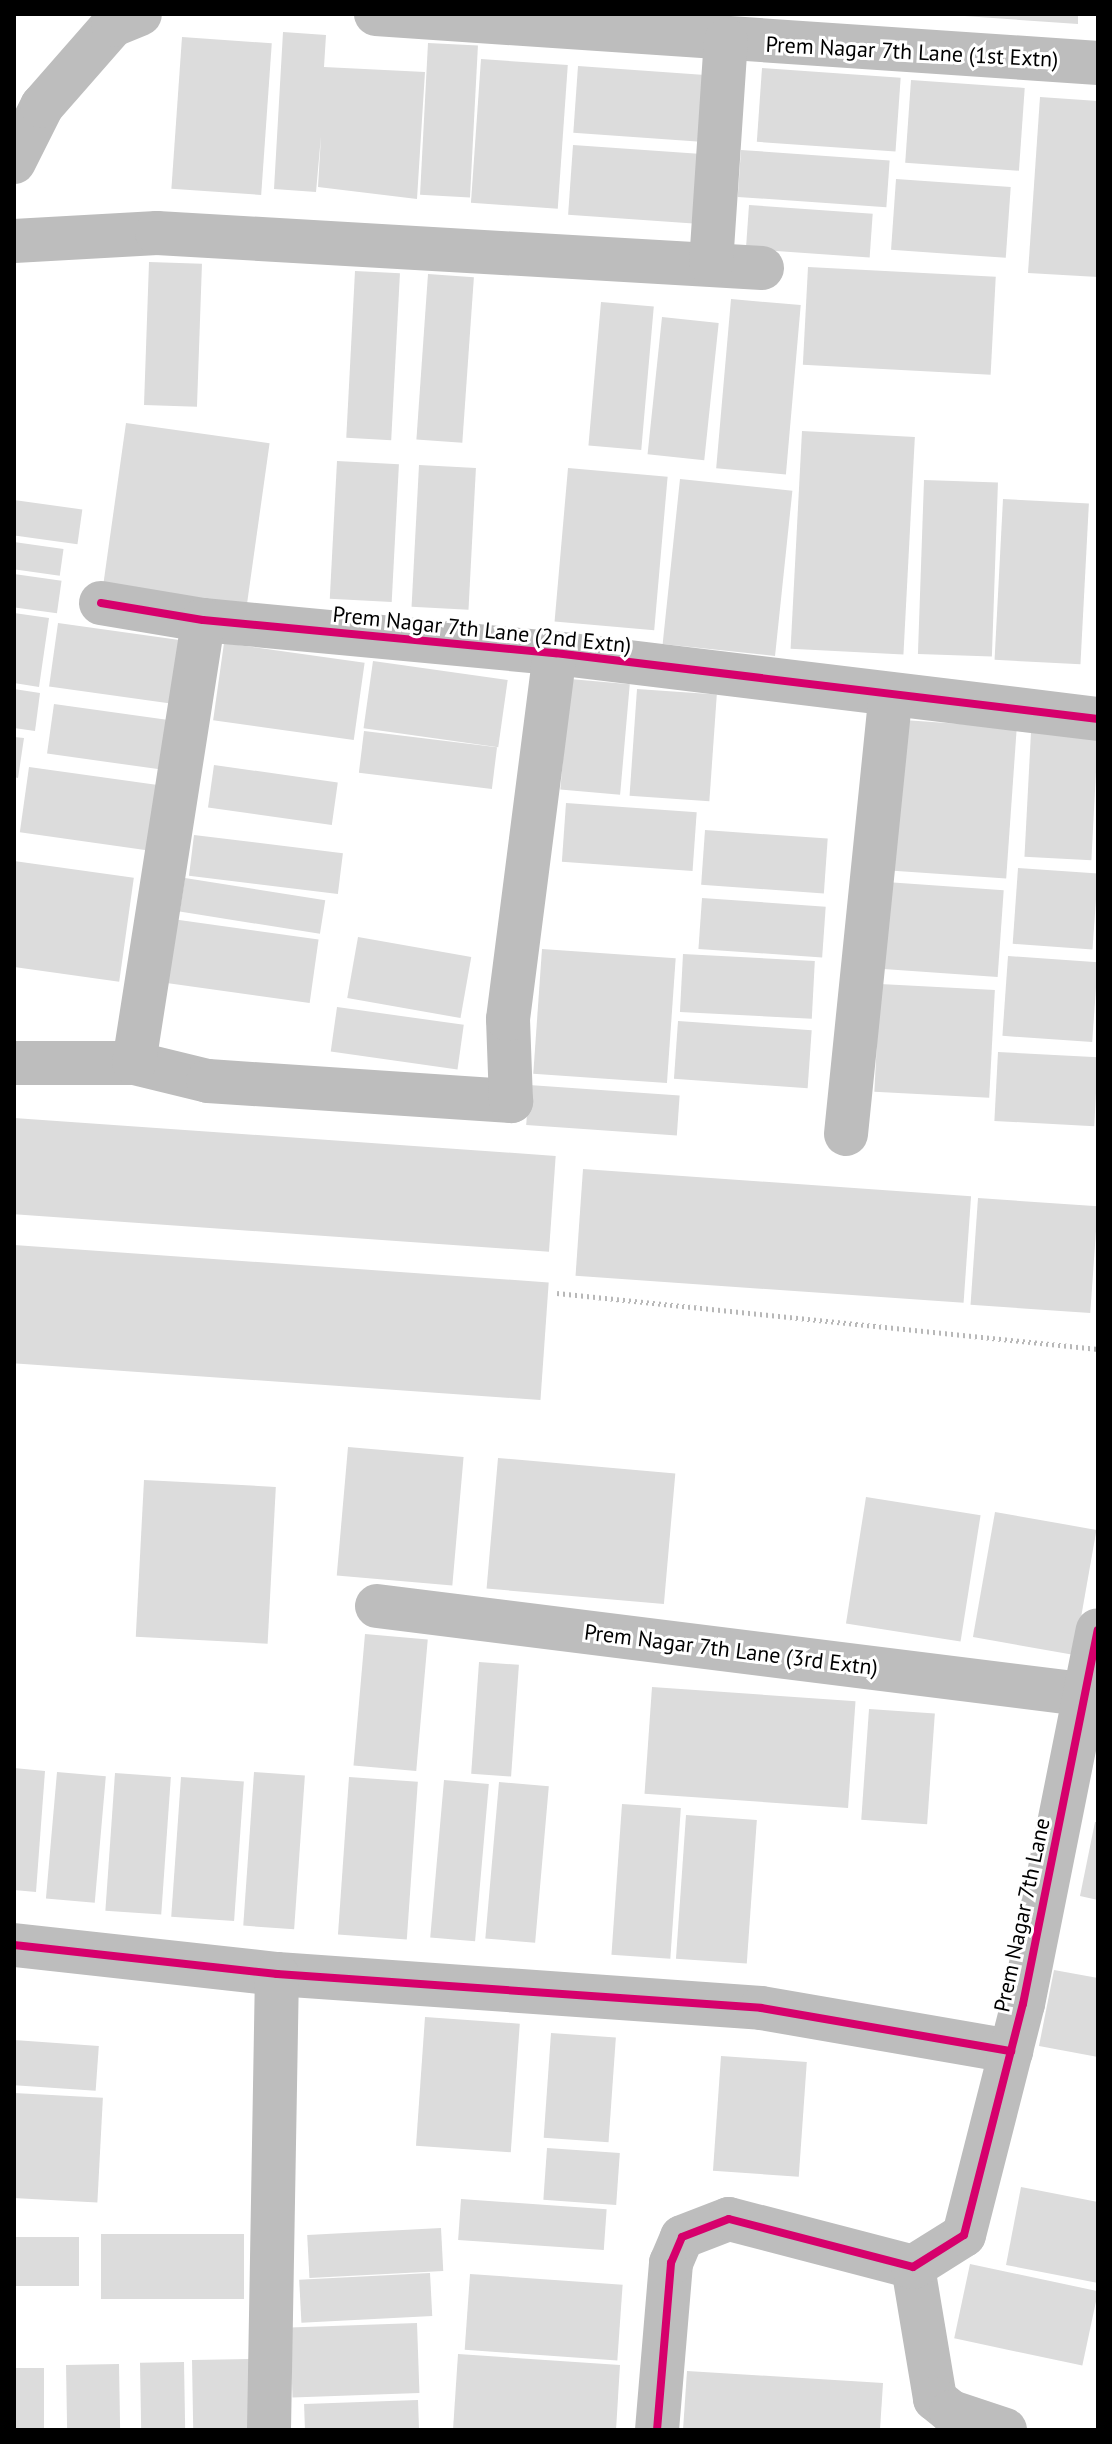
<!DOCTYPE html>
<style>
body{margin:0}
#map{position:relative;width:1112px;height:2444px;overflow:hidden;background:#fff;font-family:"PT Sans",sans-serif}
div>[style]{position:absolute}
.building>*{inset:0;background:#dcdcdc;transform-origin:0 0}
.path>*{height:5px;margin-top:-2.5px;transform-origin:0;background:repeating-linear-gradient(90deg,#b8b8b8 0 2px,transparent 0 6px)}
.minor>*{height:44px;margin:-22px;padding:0 22px;transform-origin:22px;border-radius:22px;background:#bdbdbd}
.cycleway>*{height:8px;margin:-4px;padding:0 4px;transform-origin:4px;border-radius:4px;background:#d6006c}
span{translate:-50% -50%;white-space:nowrap;text-align:center;line-height:1.15;-webkit-text-stroke:6px #fff;paint-order:stroke}
.street-label{font-size:22px;color:#000}
.frame{position:absolute;inset:0;border:16px solid #000;pointer-events:none}
</style>
<div id="map">
<div class="building">
<i style="clip-path:polygon(936px 14px,1078px 14px,1078px 24px)"></i>
<i style="clip-path:polygon(283px 32px,326px 35px,324px 67px,425px 72px,417px 199px,318px 187px,321px 136px,316px 192px,274px 189px)"></i>
<i style="left:182px;top:37px;width:90px;height:152px;rotate:4deg"></i>
<i style="left:428px;top:43px;width:50px;height:152px;rotate:3deg"></i>
<i style="left:481px;top:59px;width:87px;height:144px;rotate:4deg"></i>
<i style="left:578px;top:66px;width:138px;height:67px;rotate:4deg"></i>
<i style="left:762px;top:68px;width:139px;height:74px;rotate:4deg"></i>
<i style="left:911px;top:80px;width:114px;height:83px;rotate:4deg"></i>
<i style="clip-path:polygon(1040px 97px,1098px 101px,1098px 277px,1028px 273px)"></i>
<i style="left:573px;top:145px;width:129px;height:70px;rotate:4deg"></i>
<i style="left:741px;top:150px;width:149px;height:47px;rotate:4deg"></i>
<i style="left:896px;top:179px;width:115px;height:71px;rotate:4deg"></i>
<i style="left:749px;top:205px;width:124px;height:44px;rotate:4deg"></i>
<i style="left:149px;top:262px;width:53px;height:143px;rotate:2deg"></i>
<i style="left:808px;top:267px;width:188px;height:98px;rotate:3deg"></i>
<i style="left:355px;top:271px;width:45px;height:167px;rotate:3deg"></i>
<i style="left:428px;top:274px;width:46px;height:166px;rotate:4deg"></i>
<i style="left:731px;top:299px;width:70px;height:170px;rotate:5deg"></i>
<i style="left:601px;top:302px;width:53px;height:144px;rotate:5deg"></i>
<i style="left:662px;top:317px;width:57px;height:138px;rotate:6deg"></i>
<i style="left:126px;top:423px;width:145px;height:167px;rotate:8deg"></i>
<i style="left:802px;top:431px;width:113px;height:218px;rotate:3deg"></i>
<i style="left:337px;top:461px;width:62px;height:138px;rotate:3deg"></i>
<i style="left:419px;top:465px;width:57px;height:142px;rotate:3deg"></i>
<i style="left:568px;top:468px;width:100px;height:154px;rotate:5deg"></i>
<i style="left:680px;top:479px;width:113px;height:166px;rotate:6deg"></i>
<i style="left:924px;top:480px;width:74px;height:174px;rotate:2deg"></i>
<i style="left:1003px;top:499px;width:86px;height:161px;rotate:3deg"></i>
<i style="left:14px;top:500px;width:69px;height:35px;rotate:8deg"></i>
<i style="left:14px;top:542px;width:50px;height:27px;rotate:8deg"></i>
<i style="left:14px;top:574px;width:48px;height:33px;rotate:8deg"></i>
<i style="clip-path:polygon(14px 613px,49px 618px,39px 687px,14px 683px)"></i>
<i style="left:58px;top:623px;width:128px;height:64px;rotate:8deg"></i>
<i style="left:224px;top:643px;width:142px;height:78px;rotate:8deg"></i>
<i style="left:373px;top:661px;width:136px;height:68px;rotate:8deg"></i>
<i style="left:570px;top:679px;width:60px;height:111px;rotate:5deg"></i>
<i style="clip-path:polygon(14px 689px,40px 693px,35px 731px,14px 728px)"></i>
<i style="left:637px;top:689px;width:80px;height:107px;rotate:4deg"></i>
<i style="left:54px;top:704px;width:121px;height:50px;rotate:8deg"></i>
<i style="left:904px;top:720px;width:113px;height:151px;rotate:4deg"></i>
<i style="left:364px;top:731px;width:134px;height:42px;rotate:7deg"></i>
<i style="left:1031px;top:732px;width:67px;height:125px;rotate:3deg"></i>
<i style="clip-path:polygon(14px 737px,24px 738px,18px 778px,14px 777px)"></i>
<i style="left:214px;top:765px;width:125px;height:43px;rotate:8deg"></i>
<i style="left:29px;top:767px;width:130px;height:66px;rotate:8deg"></i>
<i style="left:566px;top:803px;width:131px;height:59px;rotate:4deg"></i>
<i style="left:705px;top:830px;width:123px;height:55px;rotate:4deg"></i>
<i style="left:194px;top:835px;width:150px;height:41px;rotate:7deg"></i>
<i style="left:14px;top:861px;width:121px;height:105px;rotate:8deg"></i>
<i style="left:1018px;top:868px;width:80px;height:76px;rotate:4deg"></i>
<i style="left:185px;top:878px;width:142px;height:34px;rotate:9deg"></i>
<i style="left:886px;top:882px;width:118px;height:87px;rotate:4deg"></i>
<i style="left:702px;top:898px;width:124px;height:51px;rotate:4deg"></i>
<i style="left:172px;top:919px;width:148px;height:64px;rotate:8deg"></i>
<i style="left:358px;top:937px;width:115px;height:62px;rotate:10deg"></i>
<i style="left:542px;top:949px;width:134px;height:125px;rotate:4deg"></i>
<i style="left:683px;top:954px;width:132px;height:58px;rotate:3deg"></i>
<i style="left:1008px;top:956px;width:90px;height:80px;rotate:4deg"></i>
<i style="left:880px;top:984px;width:115px;height:108px;rotate:3deg"></i>
<i style="left:337px;top:1007px;width:128px;height:45px;rotate:8deg"></i>
<i style="left:678px;top:1021px;width:134px;height:58px;rotate:4deg"></i>
<i style="left:998px;top:1052px;width:100px;height:69px;rotate:3deg"></i>
<i style="left:529px;top:1085px;width:151px;height:40px;rotate:4deg"></i>
<i style="left:14px;top:1118px;width:543px;height:96px;rotate:4deg"></i>
<i style="left:583px;top:1169px;width:389px;height:107px;rotate:4deg"></i>
<i style="left:978px;top:1198px;width:120px;height:107px;rotate:4deg"></i>
<i style="left:14px;top:1245px;width:536px;height:118px;rotate:4deg"></i>
<i style="left:348px;top:1447px;width:116px;height:129px;rotate:5deg"></i>
<i style="left:498px;top:1458px;width:178px;height:131px;rotate:5deg"></i>
<i style="left:144px;top:1480px;width:132px;height:157px;rotate:3deg"></i>
<i style="left:866px;top:1497px;width:116px;height:128px;rotate:9deg"></i>
<i style="left:995px;top:1512px;width:103px;height:127px;rotate:10deg"></i>
<i style="left:365px;top:1634px;width:63px;height:132px;rotate:5deg"></i>
<i style="left:479px;top:1662px;width:40px;height:112px;rotate:4deg"></i>
<i style="left:652px;top:1687px;width:204px;height:107px;rotate:4deg"></i>
<i style="left:869px;top:1709px;width:66px;height:111px;rotate:4deg"></i>
<i style="clip-path:polygon(14px 1768px,45px 1771px,36px 1892px,14px 1890px)"></i>
<i style="left:57px;top:1772px;width:49px;height:127px;rotate:5deg"></i>
<i style="left:254px;top:1772px;width:51px;height:154px;rotate:4deg"></i>
<i style="left:115px;top:1773px;width:56px;height:138px;rotate:4deg"></i>
<i style="left:181px;top:1777px;width:63px;height:140px;rotate:4deg"></i>
<i style="left:349px;top:1777px;width:69px;height:158px;rotate:4deg"></i>
<i style="left:444px;top:1780px;width:45px;height:158px;rotate:5deg"></i>
<i style="left:499px;top:1782px;width:50px;height:157px;rotate:5deg"></i>
<i style="left:622px;top:1804px;width:59px;height:151px;rotate:4deg"></i>
<i style="left:686px;top:1815px;width:71px;height:144px;rotate:4deg"></i>
<i style="clip-path:polygon(1095px 1822px,1098px 1822px,1098px 1900px,1080px 1896px)"></i>
<i style="clip-path:polygon(1054px 1970px,1098px 1978px,1098px 2057px,1039px 2046px)"></i>
<i style="left:425px;top:2017px;width:95px;height:129px;rotate:4deg"></i>
<i style="left:551px;top:2033px;width:65px;height:105px;rotate:4deg"></i>
<i style="left:14px;top:2040px;width:85px;height:45px;rotate:4deg"></i>
<i style="left:721px;top:2056px;width:86px;height:115px;rotate:4deg"></i>
<i style="left:14px;top:2093px;width:89px;height:105px;rotate:3deg"></i>
<i style="left:547px;top:2148px;width:73px;height:52px;rotate:4deg"></i>
<i style="clip-path:polygon(1021px 2187px,1098px 2202px,1098px 2283px,1006px 2265px)"></i>
<i style="left:461px;top:2199px;width:146px;height:41px;rotate:4deg"></i>
<i style="left:441px;top:2228px;width:43px;height:134px;rotate:87deg"></i>
<i style="left:101px;top:2234px;width:143px;height:65px"></i>
<i style="left:79px;top:2237px;width:49px;height:65px;rotate:90deg"></i>
<i style="left:970px;top:2264px;width:131px;height:76px;rotate:12deg"></i>
<i style="left:430px;top:2273px;width:43px;height:131px;rotate:87deg"></i>
<i style="left:470px;top:2274px;width:153px;height:76px;rotate:4deg"></i>
<i style="left:417px;top:2323px;width:70px;height:127px;rotate:88deg"></i>
<i style="clip-path:polygon(458px 2354px,620px 2365px,616px 2430px,453px 2430px)"></i>
<i style="left:251px;top:2359px;width:71px;height:59px;rotate:89deg"></i>
<i style="left:184px;top:2362px;width:68px;height:44px;rotate:89deg"></i>
<i style="left:119px;top:2364px;width:66px;height:53px;rotate:89deg"></i>
<i style="left:14px;top:2368px;width:30px;height:62px"></i>
<i style="clip-path:polygon(687px 2371px,883px 2383px,880px 2430px,683px 2430px)"></i>
<i style="left:418px;top:2400px;width:30px;height:114px;rotate:88deg"></i>
</div>
<div class="path">
<i style="left:557px;top:1293px;width:544px;rotate:5.91deg"></i>
</div>
<div class="minor">
<i style="left:376px;top:14px;width:724px;rotate:3.88deg"></i>
<i style="left:14px;top:162px;width:63px;rotate:-63.4deg"></i>
<i style="left:42px;top:106px;width:108px;rotate:-48.8deg"></i>
<i style="left:113px;top:25px;width:29px;rotate:-22deg"></i>
<i style="left:14px;top:241px;width:143px;rotate:-3.2deg"></i>
<i style="left:157px;top:233px;width:606px;rotate:3.31deg"></i>
<i style="left:711px;top:264px;width:224px;rotate:-86.2deg"></i>
<i style="left:101px;top:603px;width:103px;rotate:9.5deg"></i>
<i style="left:203px;top:620px;width:354px;rotate:5.4deg"></i>
<i style="left:555px;top:653px;width:547px;rotate:6.93deg"></i>
<i style="left:14px;top:1063px;width:120px"></i>
<i style="left:134px;top:1063px;width:76px;rotate:13.7deg"></i>
<i style="left:208px;top:1081px;width:304px;rotate:3.8deg"></i>
<i style="left:511px;top:1101px;width:82px;rotate:-92.1deg"></i>
<i style="left:508px;top:1019px;width:369px;rotate:-82.7deg"></i>
<i style="left:134px;top:1063px;width:448px;rotate:-81.1deg"></i>
<i style="left:846px;top:1134px;width:438px;rotate:-84.2deg"></i>
<i style="left:377px;top:1606px;width:727px;rotate:7.12deg"></i>
<i style="left:14px;top:1945px;width:265px;rotate:6.3deg"></i>
<i style="left:277px;top:1974px;width:485px;rotate:4deg"></i>
<i style="left:761px;top:2008px;width:254px;rotate:9.8deg"></i>
<i style="left:913px;top:2267px;width:134px;rotate:80.5deg"></i>
<i style="left:935px;top:2399px;width:21px;rotate:39deg"></i>
<i style="left:951px;top:2412px;width:57px;rotate:18.4deg"></i>
<i style="left:269px;top:2430px;width:456px;rotate:-89deg"></i>
<i style="left:657px;top:2430px;width:168px;rotate:-85.2deg"></i>
<i style="left:671px;top:2263px;width:28px;rotate:-67deg"></i>
<i style="left:682px;top:2237px;width:50px;rotate:-21deg"></i>
<i style="left:729px;top:2219px;width:190px;rotate:14.6deg"></i>
<i style="left:913px;top:2267px;width:60px;rotate:-32.1deg"></i>
<i style="left:964px;top:2235px;width:238px;rotate:-75.7deg"></i>
<i style="left:1023px;top:2004px;width:381px;rotate:-78.7deg"></i>
</div>
<div class="cycleway">
<i style="left:101px;top:603px;width:103px;rotate:9.5deg"></i>
<i style="left:203px;top:620px;width:354px;rotate:5.4deg"></i>
<i style="left:555px;top:653px;width:547px;rotate:6.93deg"></i>
<i style="left:14px;top:1945px;width:265px;rotate:6.3deg"></i>
<i style="left:277px;top:1974px;width:485px;rotate:4deg"></i>
<i style="left:761px;top:2008px;width:254px;rotate:9.8deg"></i>
<i style="left:657px;top:2430px;width:168px;rotate:-85.2deg"></i>
<i style="left:671px;top:2263px;width:28px;rotate:-67deg"></i>
<i style="left:682px;top:2237px;width:50px;rotate:-21deg"></i>
<i style="left:729px;top:2219px;width:190px;rotate:14.6deg"></i>
<i style="left:913px;top:2267px;width:60px;rotate:-32.1deg"></i>
<i style="left:964px;top:2235px;width:238px;rotate:-75.7deg"></i>
<i style="left:1023px;top:2004px;width:381px;rotate:-78.7deg"></i>
</div>
<div class="street-label">
<span style="left:912px;top:52px;rotate:3deg">Prem Nagar 7th Lane (1st Extn)</span>
<span style="left:482px;top:630px;rotate:6deg">Prem Nagar 7th Lane (2nd Extn)</span>
<span style="left:731px;top:1650px;rotate:7deg">Prem Nagar 7th Lane (3rd Extn)</span>
<span style="left:1022px;top:1915px;rotate:-78deg">Prem Nagar 7th Lane</span>
</div>
<div class="frame"></div>
</div>
